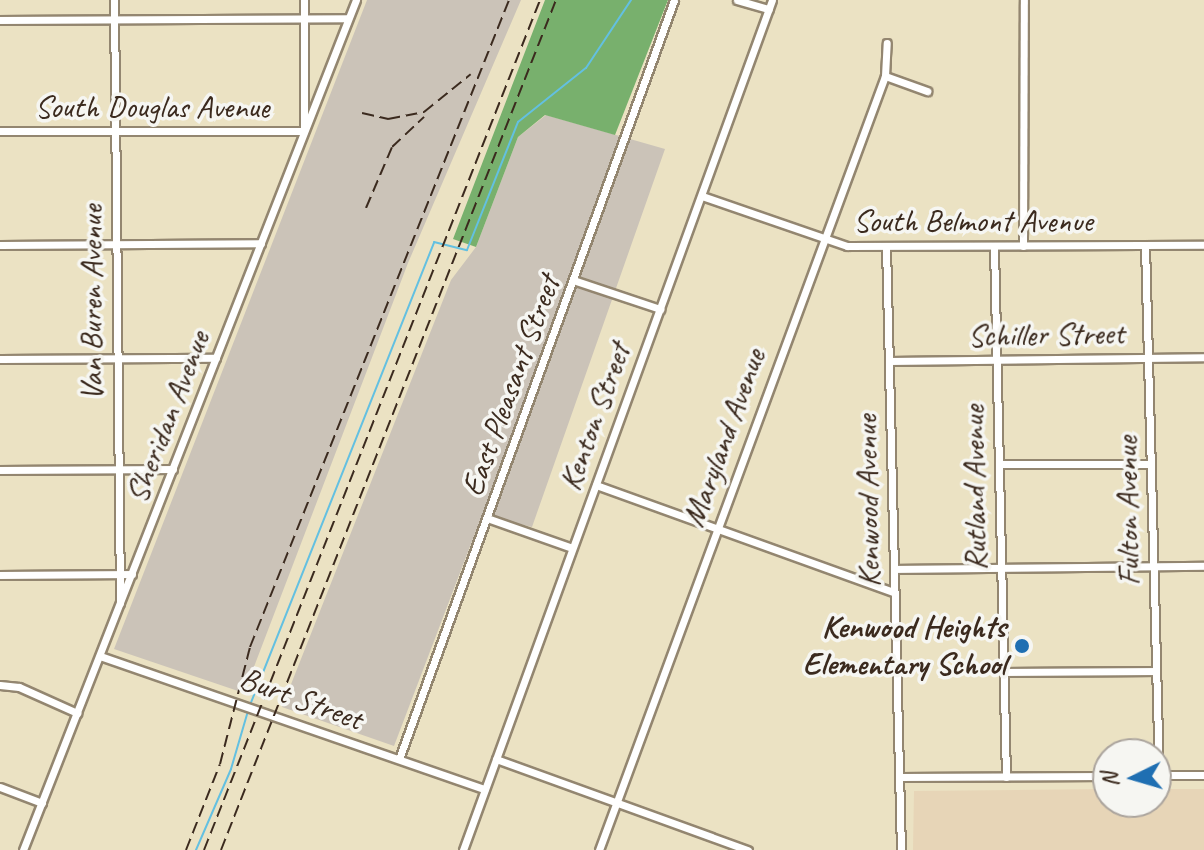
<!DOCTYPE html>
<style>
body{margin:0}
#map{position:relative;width:1204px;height:850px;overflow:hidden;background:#ebe2c3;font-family:Caveat,sans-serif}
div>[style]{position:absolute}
.built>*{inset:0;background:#e7d5b7}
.industrial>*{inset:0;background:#cbc3b8}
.forest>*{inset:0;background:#78b06d}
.stream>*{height:2px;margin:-1px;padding:0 1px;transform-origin:1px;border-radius:1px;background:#63c0e1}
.roads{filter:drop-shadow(2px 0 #938670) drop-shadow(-2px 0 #938670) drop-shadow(0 2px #938670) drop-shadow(0 -2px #938670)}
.minor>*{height:7px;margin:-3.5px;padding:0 3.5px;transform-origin:3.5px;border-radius:3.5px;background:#fff}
.rail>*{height:2px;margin-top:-1px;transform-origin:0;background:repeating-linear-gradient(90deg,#3b2a1e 0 12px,transparent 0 18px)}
.dots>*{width:22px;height:22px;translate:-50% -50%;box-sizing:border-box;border:4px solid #f6f6f2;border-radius:50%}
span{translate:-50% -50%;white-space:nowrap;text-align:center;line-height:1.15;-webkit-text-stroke:7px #f6f6f2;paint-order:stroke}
.street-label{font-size:32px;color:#3b2a1e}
.poi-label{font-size:32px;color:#3b2a1e;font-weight:700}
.right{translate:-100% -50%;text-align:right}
.north{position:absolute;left:1092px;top:738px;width:80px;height:80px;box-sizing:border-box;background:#f6f6f2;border:2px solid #aba49d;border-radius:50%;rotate:265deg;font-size:22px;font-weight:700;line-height:32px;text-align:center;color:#3b2a1e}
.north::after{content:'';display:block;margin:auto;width:28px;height:36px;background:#1f6fb2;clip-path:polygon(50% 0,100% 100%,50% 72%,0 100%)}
</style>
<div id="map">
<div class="built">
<i style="clip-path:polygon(1108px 789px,1108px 802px,1156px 802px,1156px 789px,1204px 789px,1204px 850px,913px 850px,914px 791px)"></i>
</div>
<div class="industrial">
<i style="clip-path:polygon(367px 0,521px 0,408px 263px,244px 693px,114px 649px)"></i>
<i style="clip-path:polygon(546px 115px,665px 149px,532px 527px,482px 515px,394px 746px,282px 707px,451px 280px,476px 247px,518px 137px)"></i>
</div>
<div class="forest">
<i style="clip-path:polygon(545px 0,668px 0,615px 135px,545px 115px,518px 137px,476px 247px,453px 239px)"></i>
</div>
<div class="stream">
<i style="left:250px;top:705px;width:498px;rotate:-68.3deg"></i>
<i style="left:434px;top:242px;width:34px;rotate:14deg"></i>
<i style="left:467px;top:250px;width:138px;rotate:-68.3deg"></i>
<i style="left:518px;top:122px;width:87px;rotate:-38.5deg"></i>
<i style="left:586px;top:68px;width:82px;rotate:-56.5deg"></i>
<i style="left:196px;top:850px;width:88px;rotate:-66.6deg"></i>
<i style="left:231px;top:769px;width:60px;rotate:-73.7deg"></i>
</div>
<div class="roads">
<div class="minor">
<i style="left:114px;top:0;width:603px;rotate:89.43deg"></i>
<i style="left:737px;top:0;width:33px;rotate:16deg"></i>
<i style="left:0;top:20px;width:348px;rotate:-0.3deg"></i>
<i style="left:885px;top:76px;width:45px;rotate:19.7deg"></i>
<i style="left:0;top:131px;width:304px"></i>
<i style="left:304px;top:131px;width:131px;rotate:-90deg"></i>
<i style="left:702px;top:196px;width:153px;rotate:19deg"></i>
<i style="left:847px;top:246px;width:357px;rotate:-0.2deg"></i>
<i style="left:0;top:245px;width:261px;rotate:-0.4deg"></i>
<i style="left:1145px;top:245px;width:530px;rotate:88.49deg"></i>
<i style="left:886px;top:246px;width:604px;rotate:88.58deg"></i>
<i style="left:994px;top:246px;width:531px;rotate:88.71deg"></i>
<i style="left:1023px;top:246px;width:246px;rotate:-89.8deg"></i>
<i style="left:576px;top:281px;width:89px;rotate:18.4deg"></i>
<i style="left:0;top:359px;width:216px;rotate:-0.3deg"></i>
<i style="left:889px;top:361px;width:315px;rotate:-0.7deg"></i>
<i style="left:999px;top:464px;width:152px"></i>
<i style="left:0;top:470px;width:173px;rotate:-0.3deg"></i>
<i style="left:596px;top:485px;width:317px;rotate:19.8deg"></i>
<i style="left:487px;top:518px;width:90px;rotate:19.4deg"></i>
<i style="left:894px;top:569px;width:310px;rotate:-0.6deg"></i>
<i style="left:0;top:575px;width:132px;rotate:-0.4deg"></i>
<i style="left:100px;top:656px;width:407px;rotate:19.1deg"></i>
<i style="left:1004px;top:672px;width:152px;rotate:-0.4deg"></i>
<i style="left:0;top:685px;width:19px;rotate:6deg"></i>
<i style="left:19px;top:687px;width:64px;rotate:24.1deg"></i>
<i style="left:399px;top:759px;width:807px;rotate:-70.08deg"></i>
<i style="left:496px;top:759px;width:268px;rotate:19.9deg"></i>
<i style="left:1156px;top:775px;width:48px"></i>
<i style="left:899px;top:777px;width:209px;rotate:-0.3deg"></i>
<i style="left:0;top:787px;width:45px;rotate:20.9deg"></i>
<i style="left:23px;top:850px;width:913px;rotate:-68.61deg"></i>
<i style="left:463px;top:850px;width:904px;rotate:-70.02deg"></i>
<i style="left:599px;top:850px;width:825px;rotate:-69.72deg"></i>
<i style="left:885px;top:76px;width:33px;rotate:-87deg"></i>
</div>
</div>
<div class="rail">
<i style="left:362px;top:113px;width:27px;rotate:13deg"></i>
<i style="left:388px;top:119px;width:37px;rotate:-11deg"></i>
<i style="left:424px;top:112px;width:60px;rotate:-39deg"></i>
<i style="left:366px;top:208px;width:66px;rotate:-66.9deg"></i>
<i style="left:392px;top:147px;width:44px;rotate:-43.2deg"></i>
<i style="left:186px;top:850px;width:92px;rotate:-68.4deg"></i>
<i style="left:220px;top:764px;width:121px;rotate:-75.6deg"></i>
<i style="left:250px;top:647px;width:697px;rotate:-68.18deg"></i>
<i style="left:204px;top:850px;width:914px;rotate:-68.43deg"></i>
<i style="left:221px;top:850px;width:914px;rotate:-68.49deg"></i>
</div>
<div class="dots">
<i style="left:1022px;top:646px;background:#1f6fb2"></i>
</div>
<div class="street-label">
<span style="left:152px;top:107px">South Douglas Avenue</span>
<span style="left:973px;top:221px">South Belmont Avenue</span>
<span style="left:92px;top:303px;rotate:-90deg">Van Buren Avenue</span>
<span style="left:1046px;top:335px;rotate:-1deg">Schiller Street</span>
<span style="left:511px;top:386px;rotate:-70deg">East Pleasant Street</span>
<span style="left:168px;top:417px;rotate:-69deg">Sheridan Avenue</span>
<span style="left:595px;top:417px;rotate:-70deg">Kenton Street</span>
<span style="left:724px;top:438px;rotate:-70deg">Maryland Avenue</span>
<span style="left:975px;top:488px;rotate:-91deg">Rutland Avenue</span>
<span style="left:868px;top:501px;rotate:-91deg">Kenwood Avenue</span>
<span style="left:1128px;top:511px;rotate:-91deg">Fulton Avenue</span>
<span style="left:301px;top:699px;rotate:20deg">Burt Street</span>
</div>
<div class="poi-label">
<span class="right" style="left:1006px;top:646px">Kenwood Heights<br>Elementary School</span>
</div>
<div class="north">N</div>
</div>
